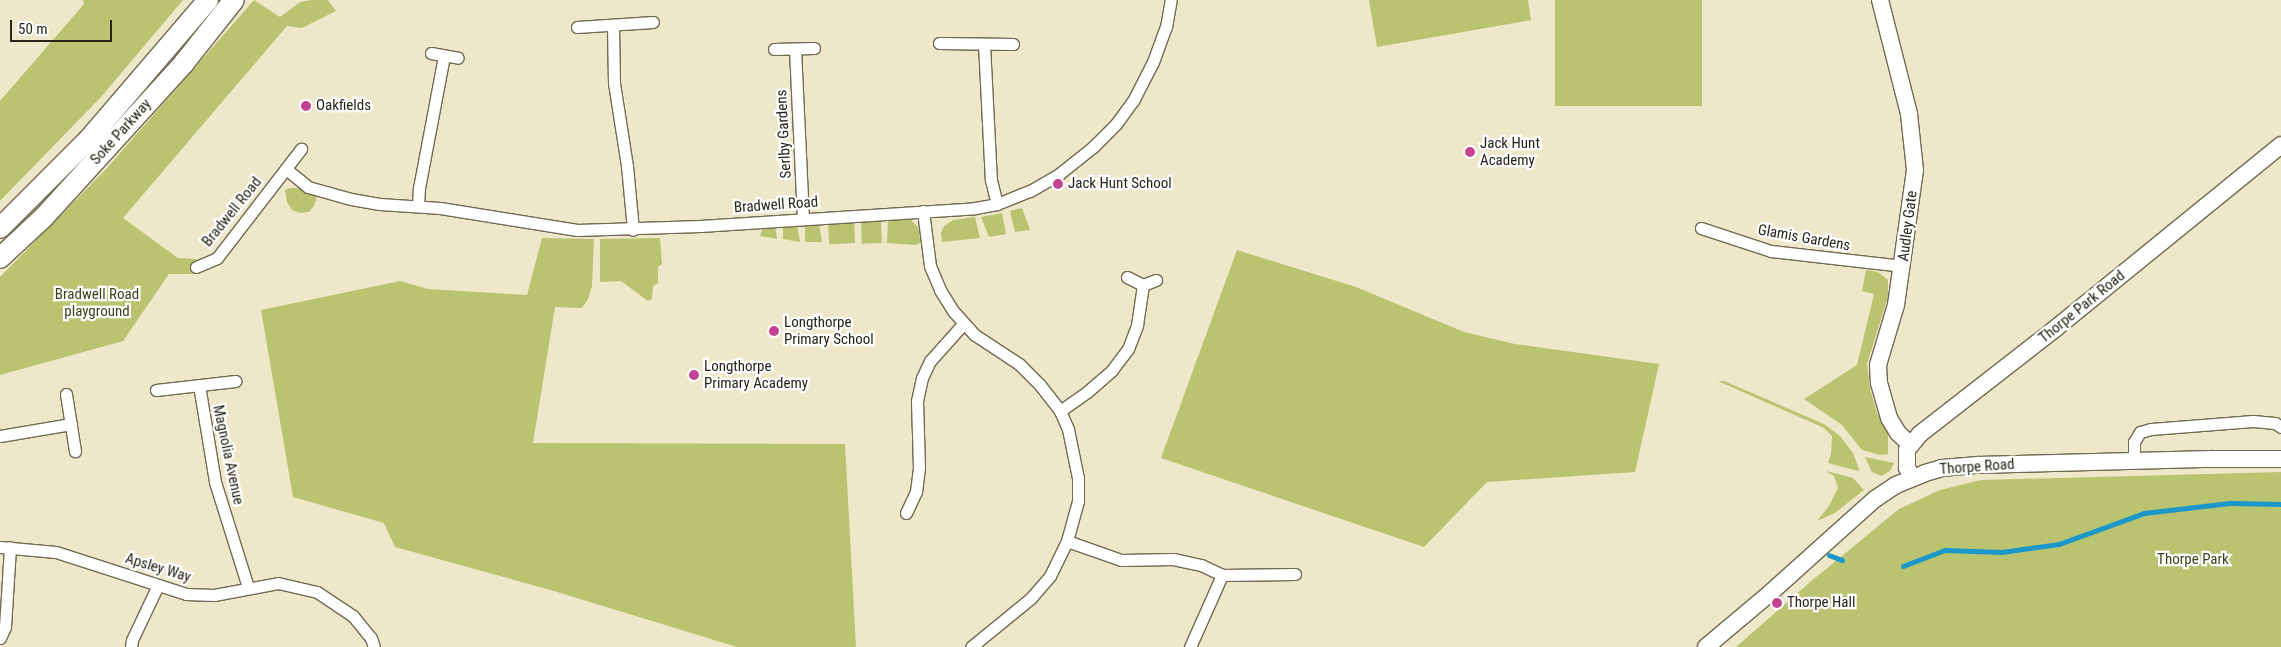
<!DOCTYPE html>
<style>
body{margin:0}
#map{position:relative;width:2281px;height:647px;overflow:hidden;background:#efe7ca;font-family:"Roboto Condensed",sans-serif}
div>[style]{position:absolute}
.green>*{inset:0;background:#bac370;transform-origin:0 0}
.stream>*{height:4.5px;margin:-2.25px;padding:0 2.25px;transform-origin:2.25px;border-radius:2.25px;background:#1b98c9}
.roads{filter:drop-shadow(1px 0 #716a51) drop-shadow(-1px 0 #716a51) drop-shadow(0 1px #716a51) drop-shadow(0 -1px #716a51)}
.street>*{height:11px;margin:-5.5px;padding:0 5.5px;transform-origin:5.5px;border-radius:5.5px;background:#fff}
.secondary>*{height:16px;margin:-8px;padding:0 8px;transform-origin:8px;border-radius:8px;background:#fff}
.highway>*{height:20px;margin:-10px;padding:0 10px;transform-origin:10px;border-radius:10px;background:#fff}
.dots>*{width:14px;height:14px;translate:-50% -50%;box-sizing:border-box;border:2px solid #fff;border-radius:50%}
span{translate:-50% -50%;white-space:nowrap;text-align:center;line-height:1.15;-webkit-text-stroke:4.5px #fff;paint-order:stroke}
.poi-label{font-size:15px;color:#27241a}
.left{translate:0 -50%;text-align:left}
.street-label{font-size:15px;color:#27241a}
.park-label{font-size:15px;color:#3e4219}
.scale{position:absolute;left:10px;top:20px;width:102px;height:22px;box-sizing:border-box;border:2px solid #27241a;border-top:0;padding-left:6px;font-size:15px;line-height:18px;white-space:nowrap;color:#27241a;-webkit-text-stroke:4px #fff;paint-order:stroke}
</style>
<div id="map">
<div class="green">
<i style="clip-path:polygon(83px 0,183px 0,101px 97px,0 201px,0 101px,84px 4px)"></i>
<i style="clip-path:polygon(254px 0,280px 17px,300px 2px,311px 0,328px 0,336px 11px,302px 28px,287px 26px,123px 218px,178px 258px,196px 259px,196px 274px,169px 274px,123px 341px,0 375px,0 277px,107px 168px)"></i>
<i style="clip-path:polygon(1369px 0,1528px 0,1531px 20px,1377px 47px)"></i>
<i style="left:1555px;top:0;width:147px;height:106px"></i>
<i style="clip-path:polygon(291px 188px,301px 188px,317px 196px,314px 206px,309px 212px,300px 213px,292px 210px,287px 202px,285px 190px)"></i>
<i style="clip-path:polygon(1022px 208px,1030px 230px,1015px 232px,1010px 211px)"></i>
<i style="clip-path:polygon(1002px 213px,1006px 234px,989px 237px,981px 217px)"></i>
<i style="clip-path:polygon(902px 217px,910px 219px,918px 227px,921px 242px,916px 245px,887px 243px,888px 219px)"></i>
<i style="clip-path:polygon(975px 217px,980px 238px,942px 242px,941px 233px,944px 226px,953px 220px)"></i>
<i style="left:881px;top:219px;width:24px;height:20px;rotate:88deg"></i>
<i style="left:854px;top:221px;width:22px;height:26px;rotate:87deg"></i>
<i style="clip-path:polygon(819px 223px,822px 242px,805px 242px,805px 224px)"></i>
<i style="clip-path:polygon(797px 224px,800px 242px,783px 239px,783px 225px)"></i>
<i style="clip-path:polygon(775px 226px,777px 239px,760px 236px,763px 227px)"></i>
<i style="clip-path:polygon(542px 238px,594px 239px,592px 286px,588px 299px,582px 308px,555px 307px,533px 443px,845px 444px,856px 647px,737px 647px,554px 591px,395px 547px,384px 523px,293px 497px,261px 310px,400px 281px,428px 289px,527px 295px)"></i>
<i style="clip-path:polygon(660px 238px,662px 264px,658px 267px,658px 283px,653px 286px,652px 299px,648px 301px,621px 281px,600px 282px,600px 239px)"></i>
<i style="clip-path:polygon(1237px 250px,1356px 287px,1464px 332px,1515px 344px,1659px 364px,1635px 472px,1487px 482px,1424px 547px,1161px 458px)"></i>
<i style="clip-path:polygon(1866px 270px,1878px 272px,1888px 280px,1888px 297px,1867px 364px,1870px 389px,1877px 413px,1888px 434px,1888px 454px,1880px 455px,1862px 450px,1842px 425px,1804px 399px,1857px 365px,1874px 294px,1862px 291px)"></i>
<i style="clip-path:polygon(1718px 381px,1724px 381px,1824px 424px,1840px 436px,1853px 453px,1859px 469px,1858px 471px,1828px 463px,1831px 454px,1832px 436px,1824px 428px)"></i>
<i style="clip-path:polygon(1865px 457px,1894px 463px,1890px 471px,1881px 476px,1872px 472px)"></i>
<i style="clip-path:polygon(1826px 471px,1853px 478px,1864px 490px,1835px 513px,1817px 521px,1829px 506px,1838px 488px,1834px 476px)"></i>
<i style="clip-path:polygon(2281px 472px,2281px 647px,1736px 647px,1809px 583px,1899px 509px,1940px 490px,1981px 480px)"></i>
</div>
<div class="stream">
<i style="left:1829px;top:555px;width:14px;rotate:21deg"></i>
<i style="left:1903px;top:566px;width:45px;rotate:-20.9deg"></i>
<i style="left:1945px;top:550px;width:57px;rotate:2deg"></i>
<i style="left:2002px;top:552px;width:58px;rotate:-8deg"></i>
<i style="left:2059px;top:544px;width:90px;rotate:-20deg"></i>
<i style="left:2144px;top:513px;width:88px;rotate:-6.6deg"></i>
<i style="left:2231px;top:503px;width:50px;rotate:1.1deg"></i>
</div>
<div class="roads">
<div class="street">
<i style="left:613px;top:25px;width:58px;rotate:89deg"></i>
<i style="left:614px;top:83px;width:84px;rotate:81.1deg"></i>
<i style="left:627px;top:166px;width:64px;rotate:84.6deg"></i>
<i style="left:577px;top:27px;width:76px;rotate:-3.8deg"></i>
<i style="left:939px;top:43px;width:74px;rotate:0.8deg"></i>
<i style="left:984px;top:44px;width:136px;rotate:87.1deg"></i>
<i style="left:991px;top:180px;width:25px;rotate:76deg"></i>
<i style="left:774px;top:49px;width:40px;rotate:-1.4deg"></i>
<i style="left:795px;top:49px;width:169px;rotate:87.3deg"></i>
<i style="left:431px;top:53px;width:27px;rotate:10deg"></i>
<i style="left:286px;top:169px;width:28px;rotate:39deg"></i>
<i style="left:308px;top:187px;width:45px;rotate:15.6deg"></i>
<i style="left:351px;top:199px;width:29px;rotate:10deg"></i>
<i style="left:380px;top:204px;width:60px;rotate:3.8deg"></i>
<i style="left:440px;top:208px;width:139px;rotate:9.1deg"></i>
<i style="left:577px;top:230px;width:123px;rotate:-1.9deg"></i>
<i style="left:700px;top:226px;width:276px;rotate:-3.7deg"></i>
<i style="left:975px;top:208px;width:22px;rotate:-10deg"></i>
<i style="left:997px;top:204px;width:35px;rotate:-22deg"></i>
<i style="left:1030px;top:191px;width:34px;rotate:-30deg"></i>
<i style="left:1059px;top:174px;width:43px;rotate:-38.5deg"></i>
<i style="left:1093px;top:147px;width:33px;rotate:-45deg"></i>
<i style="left:1116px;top:124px;width:29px;rotate:-54deg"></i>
<i style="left:1133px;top:101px;width:44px;rotate:-62.9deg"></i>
<i style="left:1153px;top:62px;width:37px;rotate:-70deg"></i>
<i style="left:1166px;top:27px;width:27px;rotate:-80deg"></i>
<i style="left:418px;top:206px;width:18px;rotate:-87deg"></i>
<i style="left:419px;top:188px;width:134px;rotate:-79.3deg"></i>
<i style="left:923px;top:211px;width:55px;rotate:82.7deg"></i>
<i style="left:930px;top:266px;width:26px;rotate:67deg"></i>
<i style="left:940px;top:290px;width:26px;rotate:58deg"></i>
<i style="left:954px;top:312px;width:31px;rotate:48deg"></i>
<i style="left:975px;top:335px;width:53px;rotate:33.4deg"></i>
<i style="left:1019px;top:364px;width:30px;rotate:45deg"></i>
<i style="left:1040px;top:385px;width:33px;rotate:52deg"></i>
<i style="left:1060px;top:411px;width:20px;rotate:66deg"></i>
<i style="left:1068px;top:429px;width:50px;rotate:78.5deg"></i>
<i style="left:1078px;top:478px;width:23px;rotate:90deg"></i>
<i style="left:1078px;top:501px;width:41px;rotate:105.4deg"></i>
<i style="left:1067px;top:541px;width:39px;rotate:116deg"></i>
<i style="left:1050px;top:576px;width:29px;rotate:131deg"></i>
<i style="left:1031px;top:598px;width:77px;rotate:140.8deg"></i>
<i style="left:1701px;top:228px;width:74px;rotate:18.2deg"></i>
<i style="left:1771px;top:251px;width:133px;rotate:6.5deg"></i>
<i style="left:196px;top:267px;width:23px;rotate:-23deg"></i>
<i style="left:217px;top:258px;width:138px;rotate:-52.4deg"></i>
<i style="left:1127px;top:277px;width:18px;rotate:27deg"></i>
<i style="left:1143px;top:285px;width:14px;rotate:-21deg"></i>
<i style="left:199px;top:385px;width:98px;rotate:80.6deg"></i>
<i style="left:215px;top:482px;width:110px;rotate:72.6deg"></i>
<i style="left:156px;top:390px;width:80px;rotate:-6.5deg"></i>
<i style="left:66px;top:394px;width:58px;rotate:81deg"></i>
<i style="left:1060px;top:411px;width:33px;rotate:-35deg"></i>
<i style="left:1087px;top:392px;width:33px;rotate:-41deg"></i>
<i style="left:1112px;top:370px;width:26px;rotate:-53deg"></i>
<i style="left:1128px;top:349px;width:26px;rotate:-69deg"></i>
<i style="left:1137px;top:325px;width:40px;rotate:-81.5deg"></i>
<i style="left:0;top:436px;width:72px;rotate:-9.6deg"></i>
<i style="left:2134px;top:461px;width:19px;rotate:-90deg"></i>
<i style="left:2134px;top:442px;width:12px;rotate:-59deg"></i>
<i style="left:2140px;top:432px;width:11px;rotate:-15deg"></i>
<i style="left:2151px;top:429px;width:102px;rotate:-4.5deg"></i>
<i style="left:2253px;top:421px;width:22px;rotate:5deg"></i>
<i style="left:2275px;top:423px;width:7px;rotate:34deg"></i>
<i style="left:906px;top:513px;width:23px;rotate:-65deg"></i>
<i style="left:916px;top:492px;width:24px;rotate:-83deg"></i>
<i style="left:919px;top:468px;width:67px;rotate:-91.7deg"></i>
<i style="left:917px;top:401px;width:24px;rotate:-78deg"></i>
<i style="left:922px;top:378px;width:19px;rotate:-65deg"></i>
<i style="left:930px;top:361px;width:51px;rotate:-48.2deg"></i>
<i style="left:1067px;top:541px;width:57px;rotate:19.4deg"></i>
<i style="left:1121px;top:560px;width:52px;rotate:-1.1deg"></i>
<i style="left:1173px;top:559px;width:29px;rotate:12deg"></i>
<i style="left:1201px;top:565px;width:23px;rotate:25deg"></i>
<i style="left:1222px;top:575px;width:73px;rotate:-0.8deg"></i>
<i style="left:0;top:547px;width:56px;rotate:5.1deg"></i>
<i style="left:56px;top:552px;width:137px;rotate:17.9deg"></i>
<i style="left:186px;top:594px;width:28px;rotate:2deg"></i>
<i style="left:214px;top:595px;width:65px;rotate:-10.6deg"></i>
<i style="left:278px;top:583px;width:40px;rotate:13deg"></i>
<i style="left:317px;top:592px;width:43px;rotate:33.7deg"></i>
<i style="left:353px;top:616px;width:28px;rotate:51deg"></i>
<i style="left:371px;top:638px;width:9px;rotate:72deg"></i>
<i style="left:0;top:638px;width:12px;rotate:-66deg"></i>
<i style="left:5px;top:627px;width:80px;rotate:-86.4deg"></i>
<i style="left:131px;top:647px;width:7px;rotate:-82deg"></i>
<i style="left:132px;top:640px;width:61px;rotate:-64.7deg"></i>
<i style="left:1190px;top:647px;width:79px;rotate:-66deg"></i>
</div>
<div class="secondary">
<i style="left:1880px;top:0;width:118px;rotate:75.7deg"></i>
<i style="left:1909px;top:114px;width:56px;rotate:83.9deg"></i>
<i style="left:1915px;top:170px;width:136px;rotate:98deg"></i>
<i style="left:1896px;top:305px;width:63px;rotate:106.7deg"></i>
<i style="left:1878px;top:365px;width:18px;rotate:87deg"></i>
<i style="left:1879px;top:383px;width:36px;rotate:74deg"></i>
<i style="left:1889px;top:418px;width:17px;rotate:59deg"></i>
<i style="left:1898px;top:433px;width:16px;rotate:43deg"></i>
<i style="left:1913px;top:478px;width:12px;rotate:-121deg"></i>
<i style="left:1907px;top:468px;width:18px;rotate:-90deg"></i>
<i style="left:1907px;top:450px;width:21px;rotate:-51deg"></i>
<i style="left:1920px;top:434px;width:172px;rotate:-37.9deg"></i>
<i style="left:2056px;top:328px;width:290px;rotate:-39.1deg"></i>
<i style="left:1706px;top:647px;width:82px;rotate:-40.1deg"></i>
<i style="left:1769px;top:594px;width:142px;rotate:-41.9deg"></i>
<i style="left:1875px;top:499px;width:25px;rotate:-34deg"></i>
<i style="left:1896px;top:485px;width:31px;rotate:-22deg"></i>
<i style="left:1925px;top:473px;width:18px;rotate:-16deg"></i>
<i style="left:1942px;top:468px;width:36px;rotate:-5deg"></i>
<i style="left:1978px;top:465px;width:234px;rotate:-1.5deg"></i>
<i style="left:2212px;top:459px;width:69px"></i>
</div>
<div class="highway">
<i style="left:0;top:228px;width:126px;rotate:-45deg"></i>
<i style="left:89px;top:139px;width:183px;rotate:-49.4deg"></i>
<i style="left:0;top:258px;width:60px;rotate:-43deg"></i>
<i style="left:44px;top:217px;width:208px;rotate:-47.7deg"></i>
<i style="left:184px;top:63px;width:80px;rotate:-51.6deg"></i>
</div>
</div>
<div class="dots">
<i style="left:306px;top:106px;background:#c3438f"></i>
<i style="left:1470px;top:152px;background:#c3438f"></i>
<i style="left:1058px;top:184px;background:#c3438f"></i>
<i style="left:774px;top:331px;background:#c3438f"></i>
<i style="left:694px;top:375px;background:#c3438f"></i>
<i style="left:1777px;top:603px;background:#c3438f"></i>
</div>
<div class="poi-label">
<span class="left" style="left:316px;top:106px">Oakfields</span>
<span class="left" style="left:1480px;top:152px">Jack Hunt<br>Academy</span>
<span class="left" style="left:1068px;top:184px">Jack Hunt School</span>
<span class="left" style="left:784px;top:331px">Longthorpe<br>Primary School</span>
<span class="left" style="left:704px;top:375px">Longthorpe<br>Primary Academy</span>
<span class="left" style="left:1787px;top:603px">Thorpe Hall</span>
</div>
<div class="street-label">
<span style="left:121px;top:132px;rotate:-48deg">Soke Parkway</span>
<span style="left:784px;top:134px;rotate:-93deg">Serlby Gardens</span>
<span style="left:776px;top:205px;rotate:-4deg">Bradwell Road</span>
<span style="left:232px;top:212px;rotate:-51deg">Bradwell Road</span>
<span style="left:1908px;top:226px;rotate:-83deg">Audley Gate</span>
<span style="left:1804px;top:238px;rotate:10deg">Glamis Gardens</span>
<span style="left:2082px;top:307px;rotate:-39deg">Thorpe Park Road</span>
<span style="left:228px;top:455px;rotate:78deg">Magnolia Avenue</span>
<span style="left:1977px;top:467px;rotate:-4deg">Thorpe Road</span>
<span style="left:158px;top:568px;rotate:17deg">Apsley Way</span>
</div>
<div class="park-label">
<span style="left:97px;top:303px">Bradwell Road<br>playground</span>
<span style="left:2193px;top:560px">Thorpe Park</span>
</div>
<div class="scale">50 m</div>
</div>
